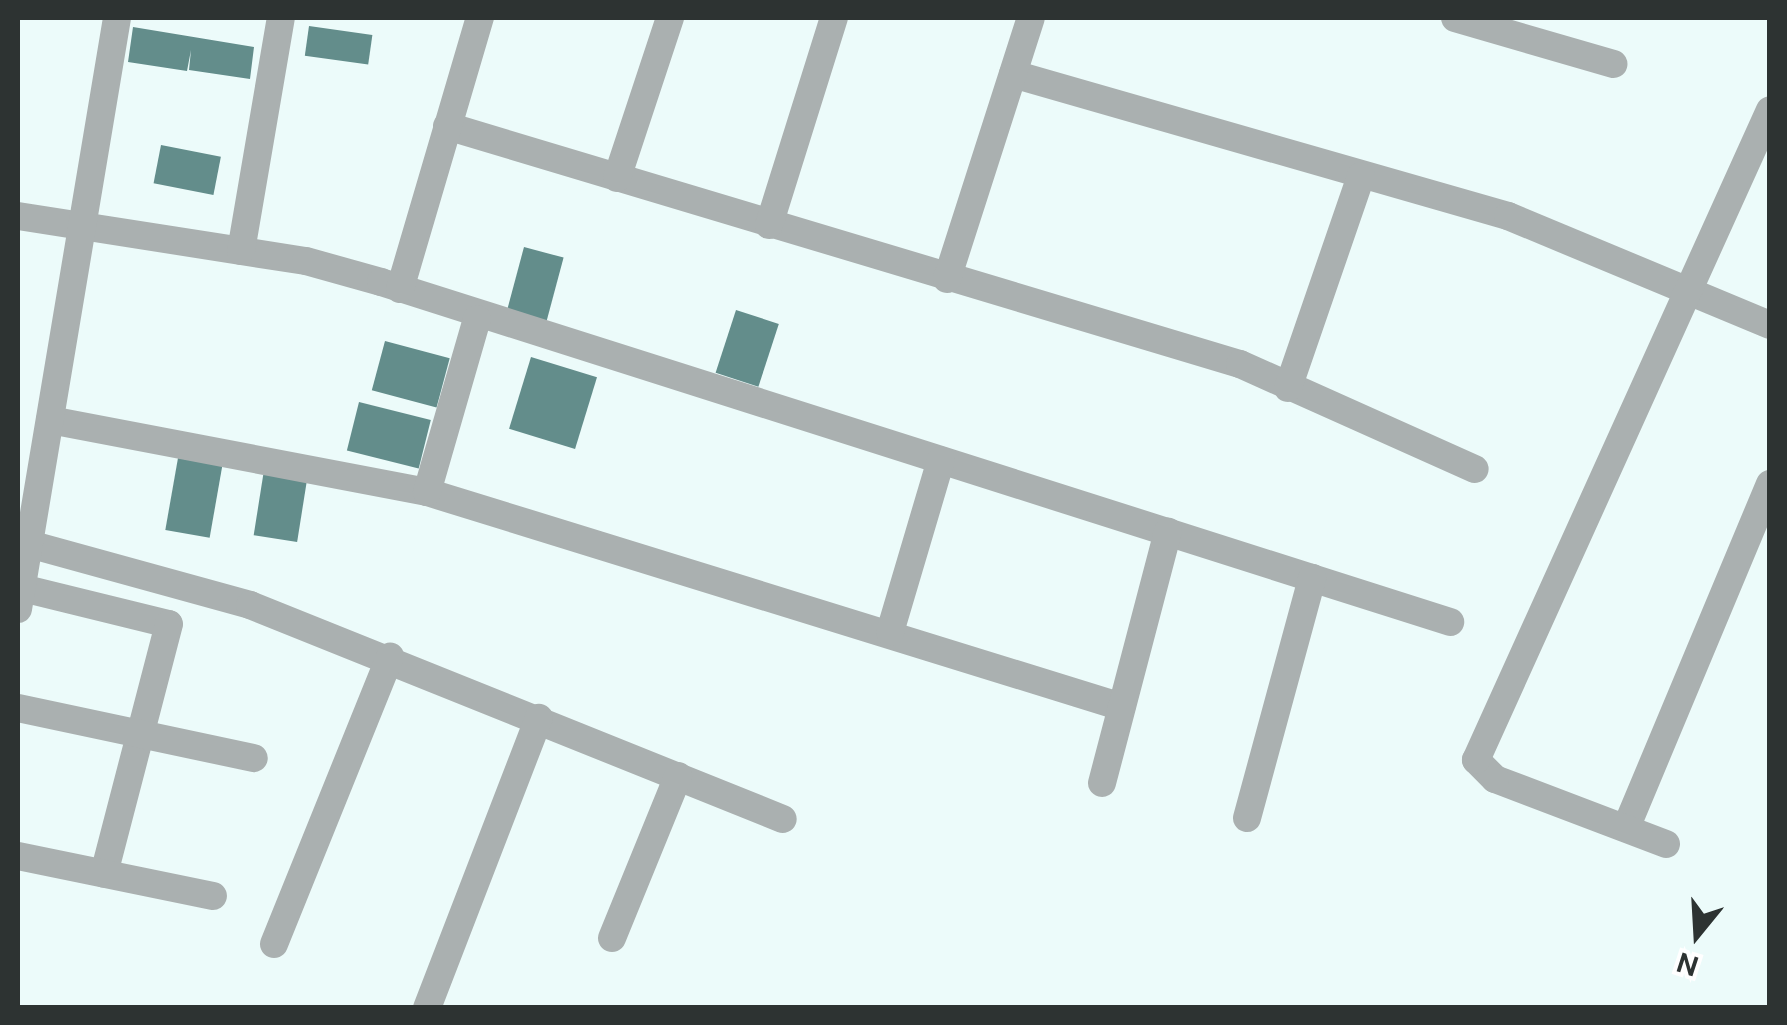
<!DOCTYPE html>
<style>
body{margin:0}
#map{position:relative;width:1787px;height:1025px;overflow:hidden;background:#ecfbfa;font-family:"DM Sans",sans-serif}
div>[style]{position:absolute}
.building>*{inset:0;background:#638d8b;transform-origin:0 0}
.minor>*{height:28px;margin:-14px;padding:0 14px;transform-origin:14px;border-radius:14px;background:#aab0b0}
span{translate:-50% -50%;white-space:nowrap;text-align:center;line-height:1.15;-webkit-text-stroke:8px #fff;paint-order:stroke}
.frame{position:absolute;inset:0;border:20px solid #2d3332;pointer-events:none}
.north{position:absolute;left:1647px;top:885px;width:100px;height:100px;-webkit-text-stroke:8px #fff;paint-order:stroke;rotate:198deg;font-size:28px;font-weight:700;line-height:40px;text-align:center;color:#2d3332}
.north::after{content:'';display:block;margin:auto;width:35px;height:45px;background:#2d3332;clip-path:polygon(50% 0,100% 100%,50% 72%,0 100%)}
</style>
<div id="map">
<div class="building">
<i style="left:309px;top:26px;width:64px;height:30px;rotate:8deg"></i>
<i style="clip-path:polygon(133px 27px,254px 47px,250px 79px,189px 70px,191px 50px,187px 71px,128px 62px)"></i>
<i style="left:161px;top:145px;width:61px;height:39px;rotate:11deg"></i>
<i style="left:524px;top:247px;width:41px;height:69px;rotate:15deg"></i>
<i style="left:736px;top:310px;width:45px;height:66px;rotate:18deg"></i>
<i style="left:385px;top:341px;width:67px;height:51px;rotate:15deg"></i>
<i style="left:531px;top:357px;width:69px;height:75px;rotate:17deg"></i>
<i style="left:359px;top:402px;width:74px;height:50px;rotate:14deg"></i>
<i style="left:178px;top:458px;width:45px;height:73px;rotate:10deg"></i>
<i style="left:264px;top:470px;width:44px;height:66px;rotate:9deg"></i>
</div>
<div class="minor">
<i style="left:1455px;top:18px;width:165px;rotate:16.2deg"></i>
<i style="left:1013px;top:74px;width:515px;rotate:16.01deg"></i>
<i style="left:1508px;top:216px;width:284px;rotate:22.6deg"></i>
<i style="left:447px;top:126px;width:828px;rotate:16.71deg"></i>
<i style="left:1240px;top:364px;width:257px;rotate:24.1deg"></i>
<i style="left:617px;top:178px;width:169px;rotate:-71.7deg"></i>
<i style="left:18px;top:216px;width:291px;rotate:8.9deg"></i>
<i style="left:306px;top:261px;width:78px;rotate:15.6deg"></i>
<i style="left:381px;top:282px;width:1122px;rotate:17.64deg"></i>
<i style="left:769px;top:225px;width:217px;rotate:-72.6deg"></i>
<i style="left:241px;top:251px;width:236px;rotate:-80.3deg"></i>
<i style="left:947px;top:279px;width:274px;rotate:-72.2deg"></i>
<i style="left:400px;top:289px;width:283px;rotate:-73.6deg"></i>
<i style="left:1288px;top:388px;width:224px;rotate:-71deg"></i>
<i style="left:50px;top:420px;width:384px;rotate:10.8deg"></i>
<i style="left:427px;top:492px;width:727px;rotate:17.19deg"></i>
<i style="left:427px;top:492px;width:180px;rotate:-73.9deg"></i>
<i style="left:18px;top:541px;width:241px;rotate:15.4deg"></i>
<i style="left:250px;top:605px;width:574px;rotate:21.88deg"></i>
<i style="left:22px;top:588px;width:151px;rotate:13.8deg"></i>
<i style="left:169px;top:624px;width:258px;rotate:104.6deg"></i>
<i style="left:18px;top:609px;width:599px;rotate:-80.49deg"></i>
<i style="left:890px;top:632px;width:179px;rotate:-73.5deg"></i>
<i style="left:18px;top:708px;width:241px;rotate:12deg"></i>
<i style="left:1102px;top:783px;width:260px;rotate:-75.3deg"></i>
<i style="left:1247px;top:818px;width:249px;rotate:-74.8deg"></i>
<i style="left:1626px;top:828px;width:373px;rotate:-67.3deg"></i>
<i style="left:1666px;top:844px;width:183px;rotate:-159.2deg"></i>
<i style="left:1495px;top:779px;width:27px;rotate:-135deg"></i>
<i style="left:1476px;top:760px;width:713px;rotate:-65.66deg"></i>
<i style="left:18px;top:856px;width:199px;rotate:11.6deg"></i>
<i style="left:612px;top:938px;width:175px;rotate:-67.8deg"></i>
<i style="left:274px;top:944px;width:310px;rotate:-68deg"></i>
<i style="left:427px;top:1008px;width:311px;rotate:-68.9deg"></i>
</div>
<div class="frame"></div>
<div class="north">N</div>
</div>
